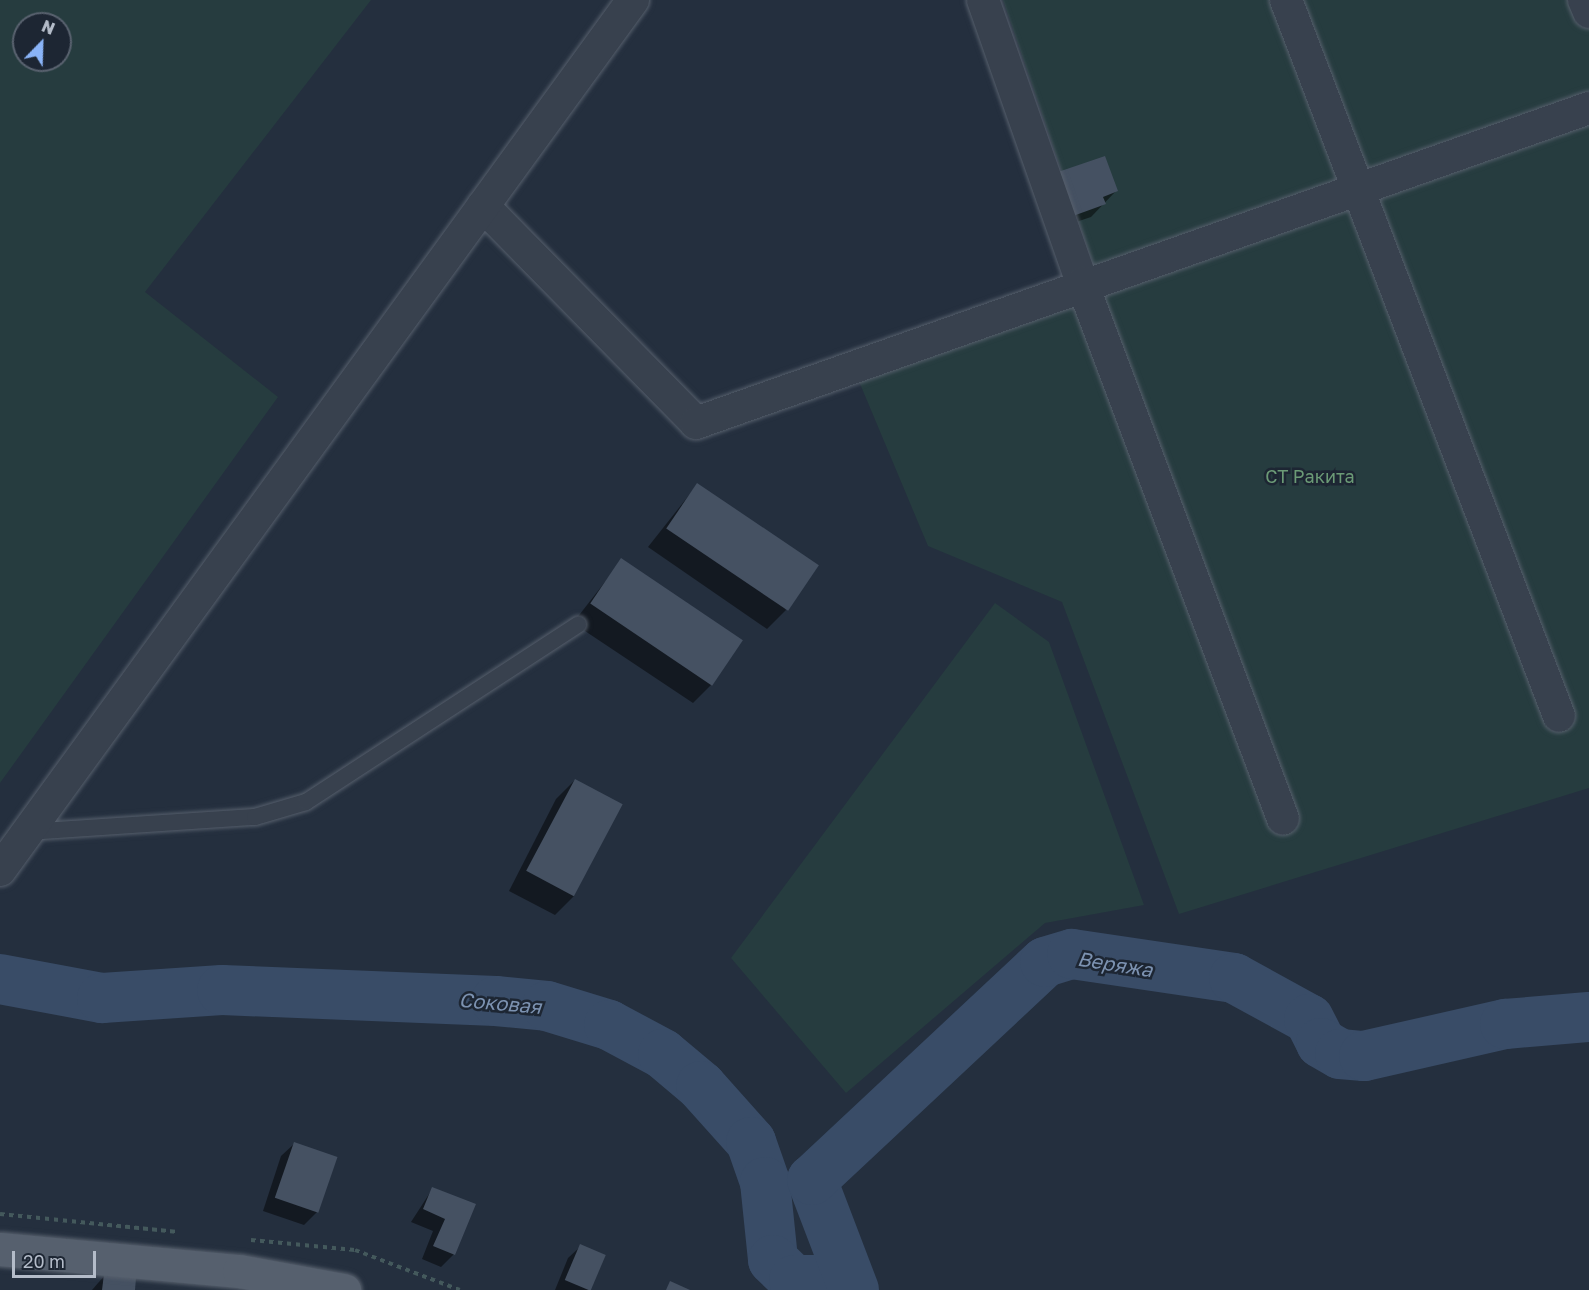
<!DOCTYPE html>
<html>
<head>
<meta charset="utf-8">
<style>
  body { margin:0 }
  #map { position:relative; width:1589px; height:1290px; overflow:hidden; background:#242f3e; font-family:"Golos Text",sans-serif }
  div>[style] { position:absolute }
  .green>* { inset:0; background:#263c3f }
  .shadow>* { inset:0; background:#0007 }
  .river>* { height:50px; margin:-25px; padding:0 25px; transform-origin:25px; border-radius:25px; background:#394c67 }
  .building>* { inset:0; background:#455162; transform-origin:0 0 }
  .path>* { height:4px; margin-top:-2px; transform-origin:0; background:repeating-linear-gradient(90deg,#44595c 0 4.5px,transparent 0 9px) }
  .roads { filter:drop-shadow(0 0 2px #565f6c) drop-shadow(0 0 2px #565f6c) }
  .service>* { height:16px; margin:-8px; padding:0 8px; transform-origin:8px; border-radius:8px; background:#38414e }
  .minor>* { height:32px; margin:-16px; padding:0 16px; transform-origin:16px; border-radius:16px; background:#38414e }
  .primary>* { height:33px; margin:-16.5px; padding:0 16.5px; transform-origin:16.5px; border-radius:16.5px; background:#56606e }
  span { translate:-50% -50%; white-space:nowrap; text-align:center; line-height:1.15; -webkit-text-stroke:5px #1d2633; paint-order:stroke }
  .park-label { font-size:18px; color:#6b9a76 }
  .water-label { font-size:20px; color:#7c92b1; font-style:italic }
  .north { position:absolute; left:12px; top:12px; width:60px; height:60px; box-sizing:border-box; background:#1d2633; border:2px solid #59626f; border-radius:50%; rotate:23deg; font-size:16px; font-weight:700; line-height:24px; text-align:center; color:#b4bcc9 }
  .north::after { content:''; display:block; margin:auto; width:21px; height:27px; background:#8ab4f8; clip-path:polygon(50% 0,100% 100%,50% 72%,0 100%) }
  .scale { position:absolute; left:12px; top:1251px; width:84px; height:27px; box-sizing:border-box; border:3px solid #b4bcc9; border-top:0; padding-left:8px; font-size:18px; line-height:21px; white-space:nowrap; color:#b4bcc9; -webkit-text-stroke:4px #1d2633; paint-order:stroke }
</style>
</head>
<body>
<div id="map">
  <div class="green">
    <i style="clip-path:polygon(evenodd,0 0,371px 0,145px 292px,278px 397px,0 783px,0 0,24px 24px,60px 24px,60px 60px,24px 60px,24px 24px)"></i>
    <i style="clip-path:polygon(1003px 0,1589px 0,1589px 788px,1179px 914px,1062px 602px,928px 546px,858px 379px,1102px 290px)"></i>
    <i style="clip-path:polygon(995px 603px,1049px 642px,1144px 905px,1045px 923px,846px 1093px,731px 958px)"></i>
  </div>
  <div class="shadow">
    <i style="clip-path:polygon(1046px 186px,1116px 191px,1091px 217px,1061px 227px)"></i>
    <i style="clip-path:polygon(697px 485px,786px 610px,767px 629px,648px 547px)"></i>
    <i style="clip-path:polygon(622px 560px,712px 684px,693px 703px,573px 623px)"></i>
    <i style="clip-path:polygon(575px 780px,574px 896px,555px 915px,509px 891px,556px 799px)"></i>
    <i style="clip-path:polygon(294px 1144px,317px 1212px,304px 1225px,263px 1211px,281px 1156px)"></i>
    <i style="clip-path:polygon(433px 1188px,474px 1205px,454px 1254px,441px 1267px,422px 1259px,433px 1231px,411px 1222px)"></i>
    <i style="clip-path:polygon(581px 1246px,604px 1256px,589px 1290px,555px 1290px,568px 1258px)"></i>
    <i style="clip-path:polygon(105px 1275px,133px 1290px,92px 1290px)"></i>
  </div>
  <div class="river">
    <i style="left:0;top:979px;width:104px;rotate:10.6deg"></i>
    <i style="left:102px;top:998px;width:120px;rotate:-3.8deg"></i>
    <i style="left:222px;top:990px;width:274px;rotate:2.3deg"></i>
    <i style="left:496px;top:1001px;width:51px;rotate:5.6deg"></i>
    <i style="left:547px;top:1006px;width:65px;rotate:17deg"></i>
    <i style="left:609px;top:1025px;width:61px;rotate:28.2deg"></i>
    <i style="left:663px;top:1054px;width:50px;rotate:40.1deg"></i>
    <i style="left:701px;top:1086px;width:75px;rotate:48.2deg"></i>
    <i style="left:751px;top:1142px;width:42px;rotate:70.7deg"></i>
    <i style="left:765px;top:1182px;width:78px;rotate:84.1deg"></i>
    <i style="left:773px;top:1260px;width:29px;rotate:44deg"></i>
    <i style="left:794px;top:1280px;width:54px"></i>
    <i style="left:854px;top:1290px;width:118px;rotate:-110.9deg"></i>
    <i style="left:812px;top:1180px;width:319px;rotate:-43.1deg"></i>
    <i style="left:1045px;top:962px;width:28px;rotate:-17deg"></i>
    <i style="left:1072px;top:954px;width:164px;rotate:8.4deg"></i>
    <i style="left:1234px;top:978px;width:85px;rotate:28.7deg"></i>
    <i style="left:1309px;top:1019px;width:27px;rotate:63deg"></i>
    <i style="left:1321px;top:1043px;width:22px;rotate:30deg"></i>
    <i style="left:1340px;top:1054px;width:24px;rotate:5deg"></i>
    <i style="left:1364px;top:1056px;width:145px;rotate:-12.8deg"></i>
    <i style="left:1505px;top:1024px;width:84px;rotate:-4.8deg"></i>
  </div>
  <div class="building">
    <i style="clip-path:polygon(1105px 156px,1118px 191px,1103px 197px,1106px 204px,1073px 216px,1058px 172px)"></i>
    <i style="left:697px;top:483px;width:147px;height:55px;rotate:34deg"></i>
    <i style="left:621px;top:558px;width:147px;height:55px;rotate:34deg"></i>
    <i style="left:575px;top:779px;width:54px;height:104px;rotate:28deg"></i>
    <i style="left:294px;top:1142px;width:46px;height:59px;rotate:19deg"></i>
    <i style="clip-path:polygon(432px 1187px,476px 1204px,455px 1255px,433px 1246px,445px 1219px,423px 1209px)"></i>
    <i style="left:580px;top:1244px;width:28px;height:39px;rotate:23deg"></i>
    <i style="clip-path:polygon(104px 1274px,136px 1278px,135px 1290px,102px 1290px)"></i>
    <i style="clip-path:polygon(670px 1281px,690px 1290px,666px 1290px)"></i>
  </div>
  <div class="path">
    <i style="left:0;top:1214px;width:179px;rotate:5.8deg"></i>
    <i style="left:251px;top:1240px;width:104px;rotate:5.5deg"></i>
    <i style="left:355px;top:1250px;width:112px;rotate:20.9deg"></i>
  </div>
  <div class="roads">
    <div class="service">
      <i style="left:27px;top:832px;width:228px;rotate:-3.8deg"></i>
      <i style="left:255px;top:817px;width:53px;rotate:-16.4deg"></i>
      <i style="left:306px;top:802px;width:325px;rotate:-33.1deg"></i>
    </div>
    <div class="minor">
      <i style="left:983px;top:0;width:300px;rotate:70.7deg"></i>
      <i style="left:1082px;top:283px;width:572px;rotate:69.44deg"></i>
      <i style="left:1286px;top:0;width:766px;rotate:69.13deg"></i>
      <i style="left:1584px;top:0;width:13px;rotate:67deg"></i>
      <i style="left:483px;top:206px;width:304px;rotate:45.5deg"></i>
      <i style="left:696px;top:423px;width:947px;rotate:-19.43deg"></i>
      <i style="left:0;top:870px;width:1076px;rotate:-53.96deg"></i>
    </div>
    <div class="primary">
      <i style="left:0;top:1249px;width:240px;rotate:5.3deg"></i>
      <i style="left:239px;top:1271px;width:107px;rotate:10.3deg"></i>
    </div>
  </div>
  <div class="park-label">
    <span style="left:1310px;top:476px">СТ Ракита</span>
  </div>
  <div class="water-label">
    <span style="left:1115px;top:964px;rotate:9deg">Веряжа</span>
    <span style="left:500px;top:1003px;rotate:5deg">Соковая</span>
  </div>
  <div class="north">N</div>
  <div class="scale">20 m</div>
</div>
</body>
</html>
